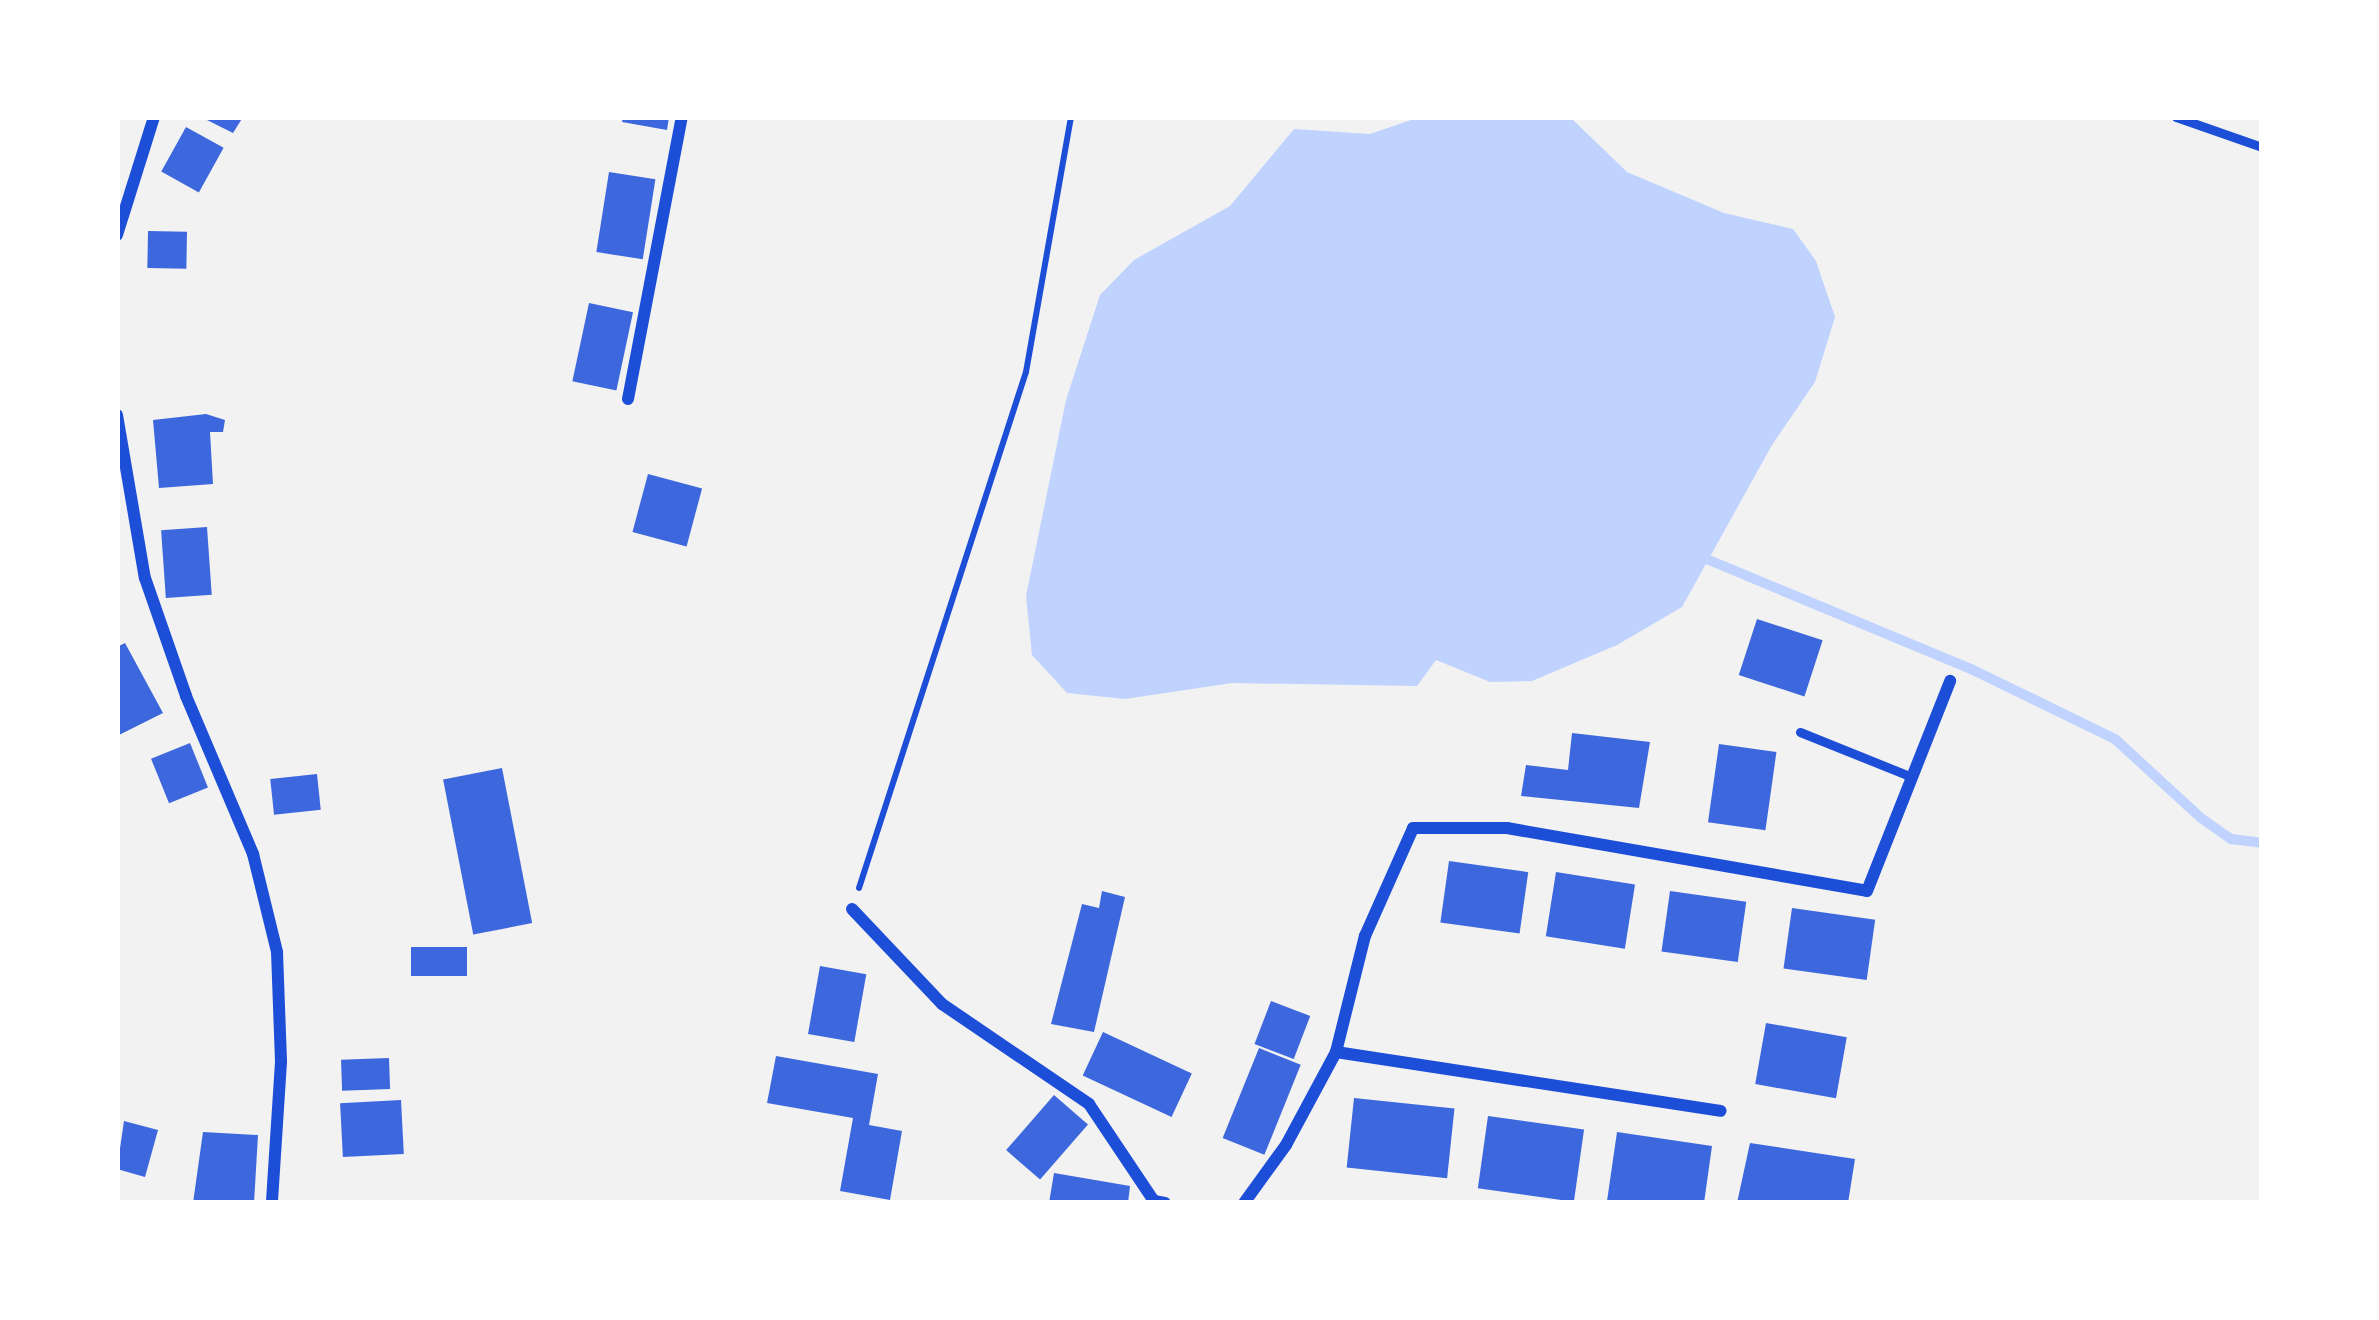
<!DOCTYPE html>
<html>
<head>
<meta charset="utf-8">
<style>
  body { margin:0 }
  #map { position:relative; width:2379px; height:1320px; overflow:hidden; background:#f2f2f2; font-family:Mulish,sans-serif }
  div>[style] { position:absolute }
  .water>* { inset:0; background:#bfd3fe }
  .stream>* { height:10px; margin:-5px; padding:0 5px; transform-origin:5px; border-radius:5px; background:#bfd3fe }
  .building>* { inset:0; background:#3d67dc; transform-origin:0 0 }
  .path>* { height:6px; margin:-3px; padding:0 3px; transform-origin:3px; border-radius:3px; background:#1d4ed8 }
  .service>* { height:9px; margin:-4.5px; padding:0 4.5px; transform-origin:4.5px; border-radius:4.5px; background:#1d4ed8 }
  .minor>* { height:12px; margin:-6px; padding:0 6px; transform-origin:6px; border-radius:6px; background:#1d4ed8 }
  span { translate:-50% -50%; white-space:nowrap; text-align:center; line-height:1.15; -webkit-text-stroke:10px #fff; paint-order:stroke }
  .frame { position:absolute; inset:0; border:120px solid #fff; pointer-events:none }
</style>
</head>
<body>
<div id="map">
  <div class="water">
    <i style="clip-path:polygon(1420px 117px,1570px 117px,1627px 172px,1724px 213px,1793px 229px,1816px 261px,1835px 317px,1815px 382px,1772px 445px,1682px 607px,1617px 645px,1532px 681px,1490px 682px,1436px 660px,1417px 686px,1232px 683px,1125px 699px,1067px 693px,1032px 655px,1026px 596px,1066px 400px,1100px 295px,1134px 260px,1230px 206px,1294px 129px,1370px 134px)"></i>
  </div>
  <div class="stream">
    <i style="left:1709px;top:560px;width:284px;rotate:22.6deg"></i>
    <i style="left:1971px;top:669px;width:160px;rotate:25.9deg"></i>
    <i style="left:2115px;top:739px;width:117px;rotate:42.6deg"></i>
    <i style="left:2201px;top:818px;width:37px;rotate:35deg"></i>
    <i style="left:2231px;top:839px;width:31px;rotate:7deg"></i>
  </div>
  <div class="building">
    <i style="clip-path:polygon(201px 117px,243px 117px,233px 133px)"></i>
    <i style="clip-path:polygon(623px 117px,669px 117px,667px 130px,622px 122px)"></i>
    <i style="left:186px;top:127px;width:43px;height:51px;rotate:29deg"></i>
    <i style="left:609px;top:172px;width:47px;height:81px;rotate:9deg"></i>
    <i style="left:148px;top:231px;width:39px;height:37px;rotate:1deg"></i>
    <i style="left:589px;top:303px;width:45px;height:80px;rotate:12deg"></i>
    <i style="clip-path:polygon(206px 414px,225px 420px,223px 432px,210px 432px,213px 484px,159px 488px,153px 420px)"></i>
    <i style="left:648px;top:474px;width:56px;height:60px;rotate:15deg"></i>
    <i style="left:207px;top:527px;width:68px;height:46px;rotate:86deg"></i>
    <i style="left:1757px;top:619px;width:69px;height:59px;rotate:18deg"></i>
    <i style="clip-path:polygon(125px 643px,163px 713px,117px 736px,117px 647px)"></i>
    <i style="clip-path:polygon(1572px 733px,1650px 742px,1639px 808px,1521px 796px,1526px 765px,1568px 770px)"></i>
    <i style="left:190px;top:743px;width:48px;height:42px;rotate:68deg"></i>
    <i style="left:1719px;top:744px;width:58px;height:79px;rotate:8deg"></i>
    <i style="left:502px;top:768px;width:158px;height:60px;rotate:79deg"></i>
    <i style="left:317px;top:774px;width:36px;height:47px;rotate:84deg"></i>
    <i style="left:1449px;top:861px;width:80px;height:62px;rotate:8deg"></i>
    <i style="left:1556px;top:872px;width:80px;height:65px;rotate:9deg"></i>
    <i style="clip-path:polygon(1102px 891px,1125px 897px,1094px 1032px,1051px 1024px,1082px 904px,1099px 908px)"></i>
    <i style="left:1670px;top:891px;width:77px;height:61px;rotate:8deg"></i>
    <i style="left:1792px;top:908px;width:84px;height:61px;rotate:8deg"></i>
    <i style="left:411px;top:947px;width:56px;height:29px"></i>
    <i style="left:820px;top:966px;width:47px;height:69px;rotate:10deg"></i>
    <i style="left:1271px;top:1001px;width:42px;height:46px;rotate:21deg"></i>
    <i style="left:1766px;top:1023px;width:82px;height:62px;rotate:10deg"></i>
    <i style="left:1103px;top:1032px;width:98px;height:48px;rotate:25deg"></i>
    <i style="left:1259px;top:1048px;width:45px;height:97px;rotate:22deg"></i>
    <i style="clip-path:polygon(776px 1056px,878px 1074px,869px 1125px,902px 1131px,890px 1200px,840px 1191px,853px 1118px,767px 1103px)"></i>
    <i style="left:389px;top:1058px;width:31px;height:48px;rotate:88deg"></i>
    <i style="left:1054px;top:1095px;width:45px;height:73px;rotate:41deg"></i>
    <i style="left:1354px;top:1098px;width:101px;height:70px;rotate:6deg"></i>
    <i style="left:401px;top:1100px;width:54px;height:61px;rotate:87deg"></i>
    <i style="left:1488px;top:1116px;width:97px;height:73px;rotate:8deg"></i>
    <i style="clip-path:polygon(124px 1121px,158px 1130px,145px 1177px,117px 1169px)"></i>
    <i style="clip-path:polygon(203px 1132px,258px 1135px,254px 1203px,193px 1203px)"></i>
    <i style="clip-path:polygon(1617px 1132px,1712px 1146px,1704px 1203px,1607px 1201px)"></i>
    <i style="clip-path:polygon(1750px 1143px,1855px 1159px,1848px 1203px,1737px 1203px)"></i>
    <i style="clip-path:polygon(1054px 1173px,1130px 1186px,1128px 1203px,1049px 1203px)"></i>
  </div>
  <div class="path">
    <i style="left:859px;top:888px;width:542px;rotate:-72.07deg"></i>
    <i style="left:1026px;top:372px;width:259px;rotate:-80deg"></i>
  </div>
  <div class="service">
    <i style="left:2176px;top:117px;width:91px;rotate:19.2deg"></i>
    <i style="left:1800px;top:732px;width:121px;rotate:21.9deg"></i>
  </div>
  <div class="minor">
    <i style="left:117px;top:235px;width:124px;rotate:-72.6deg"></i>
    <i style="left:628px;top:399px;width:287px;rotate:-79.2deg"></i>
    <i style="left:117px;top:415px;width:165px;rotate:80.3deg"></i>
    <i style="left:145px;top:578px;width:125px;rotate:70.8deg"></i>
    <i style="left:186px;top:696px;width:172px;rotate:67deg"></i>
    <i style="left:253px;top:854px;width:101px;rotate:76.2deg"></i>
    <i style="left:277px;top:952px;width:110px;rotate:87.9deg"></i>
    <i style="left:281px;top:1062px;width:141px;rotate:93.7deg"></i>
    <i style="left:852px;top:909px;width:131px;rotate:46.5deg"></i>
    <i style="left:942px;top:1004px;width:178px;rotate:34.2deg"></i>
    <i style="left:1089px;top:1104px;width:117px;rotate:56.2deg"></i>
    <i style="left:1154px;top:1201px;width:11px;rotate:10deg"></i>
    <i style="left:1336px;top:1052px;width:389px;rotate:8.7deg"></i>
    <i style="left:1244px;top:1203px;width:72px;rotate:-54.1deg"></i>
    <i style="left:1286px;top:1145px;width:106px;rotate:-61.7deg"></i>
    <i style="left:1336px;top:1052px;width:120px;rotate:-76deg"></i>
    <i style="left:1365px;top:936px;width:118px;rotate:-66deg"></i>
    <i style="left:1413px;top:828px;width:94px"></i>
    <i style="left:1507px;top:828px;width:365px;rotate:9.9deg"></i>
    <i style="left:1867px;top:891px;width:226px;rotate:-68.4deg"></i>
  </div>
  <div class="frame"></div>
</div>
</body>
</html>
